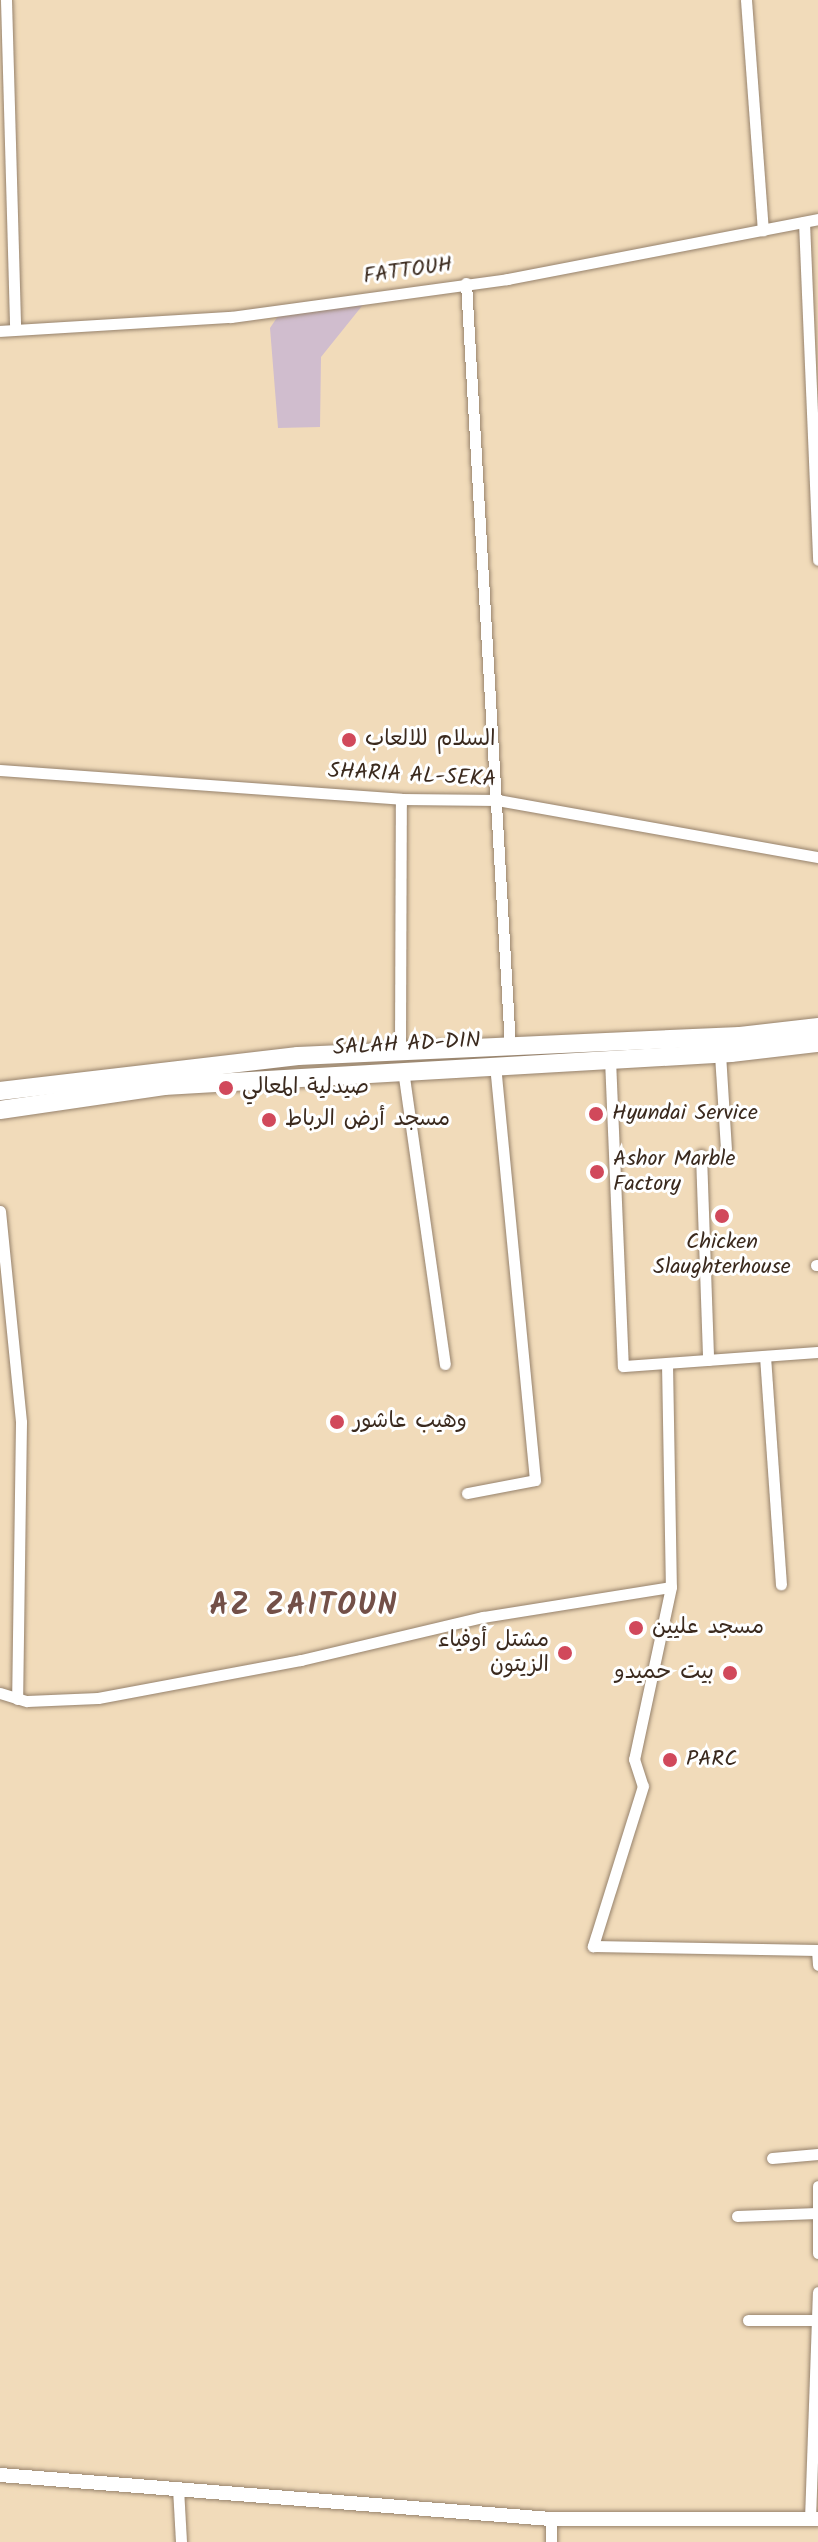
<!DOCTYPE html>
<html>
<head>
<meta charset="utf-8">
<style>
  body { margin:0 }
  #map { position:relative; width:818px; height:2542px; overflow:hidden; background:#f1dbba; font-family:Kalam,"Playpen Sans Arabic",sans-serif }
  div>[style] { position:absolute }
  .industrial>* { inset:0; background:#d0bdce }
  .roads { filter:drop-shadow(0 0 2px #96826c) drop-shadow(0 0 2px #96826c) }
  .minor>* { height:11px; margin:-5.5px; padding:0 5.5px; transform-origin:5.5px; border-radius:5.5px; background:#fff }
  .tertiary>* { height:14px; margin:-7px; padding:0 7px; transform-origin:7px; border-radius:7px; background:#fff }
  .trunk>* { height:18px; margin:-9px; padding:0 9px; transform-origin:9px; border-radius:9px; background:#fff }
  .dots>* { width:22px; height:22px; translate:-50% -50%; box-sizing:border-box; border:4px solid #fff; border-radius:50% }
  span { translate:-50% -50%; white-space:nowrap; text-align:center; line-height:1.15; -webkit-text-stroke:6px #fff; paint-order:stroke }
  .street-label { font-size:22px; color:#3b2a1e }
  .poi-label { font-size:22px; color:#3b2a1e }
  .left { translate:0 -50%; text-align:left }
  .right { translate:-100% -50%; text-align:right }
  .district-label { font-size:30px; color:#735048; font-weight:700; letter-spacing:2px }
</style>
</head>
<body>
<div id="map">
  <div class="industrial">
    <i style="clip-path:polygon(366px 301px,321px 357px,320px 427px,278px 428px,270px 328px,278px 316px)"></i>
  </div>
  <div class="roads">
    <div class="minor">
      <i style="left:6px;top:0;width:328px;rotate:88.4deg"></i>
      <i style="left:746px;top:0;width:231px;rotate:85.8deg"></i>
      <i style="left:804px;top:222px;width:338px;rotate:87.6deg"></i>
      <i style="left:466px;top:283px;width:765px;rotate:86.7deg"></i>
      <i style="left:0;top:331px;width:231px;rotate:-3.5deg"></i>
      <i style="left:231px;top:317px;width:279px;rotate:-7.8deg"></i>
      <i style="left:507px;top:279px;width:317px;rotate:-10.9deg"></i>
      <i style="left:0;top:770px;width:402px;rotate:4.1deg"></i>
      <i style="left:401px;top:799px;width:96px;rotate:0.6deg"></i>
      <i style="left:497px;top:800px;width:326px;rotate:10.1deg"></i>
      <i style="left:400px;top:1049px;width:250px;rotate:-89.8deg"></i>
      <i style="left:720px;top:1054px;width:95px;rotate:86.4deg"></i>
      <i style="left:610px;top:1059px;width:307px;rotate:87.6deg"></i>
      <i style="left:623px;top:1366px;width:196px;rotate:-4.1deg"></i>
      <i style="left:403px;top:1070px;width:297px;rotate:81.9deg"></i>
      <i style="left:701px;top:1155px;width:205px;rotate:88deg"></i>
      <i style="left:0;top:1211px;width:212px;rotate:84.3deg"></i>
      <i style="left:21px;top:1422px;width:277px;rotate:90.8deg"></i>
      <i style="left:816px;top:1265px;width:2px"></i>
      <i style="left:765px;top:1356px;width:229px;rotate:86deg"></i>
      <i style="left:667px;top:1363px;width:224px;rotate:89deg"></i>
      <i style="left:671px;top:1587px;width:176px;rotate:102.1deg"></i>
      <i style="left:634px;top:1759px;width:28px;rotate:72deg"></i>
      <i style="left:643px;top:1786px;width:168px;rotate:107.4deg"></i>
      <i style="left:593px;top:1946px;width:224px;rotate:1deg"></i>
      <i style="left:817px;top:1950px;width:15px;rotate:86deg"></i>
      <i style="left:467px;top:1493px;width:69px;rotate:-10.8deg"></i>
      <i style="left:535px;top:1480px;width:418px;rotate:-95.5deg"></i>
      <i style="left:0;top:1693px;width:28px;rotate:17deg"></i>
      <i style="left:27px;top:1701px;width:71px;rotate:-2.4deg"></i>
      <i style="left:98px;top:1698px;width:207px;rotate:-10.6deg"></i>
      <i style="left:301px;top:1660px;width:187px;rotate:-13.3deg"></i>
      <i style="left:483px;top:1617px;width:190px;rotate:-9.1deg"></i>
      <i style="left:772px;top:2158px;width:46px;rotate:-5deg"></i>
      <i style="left:818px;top:2186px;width:67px;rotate:90deg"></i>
      <i style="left:737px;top:2216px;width:80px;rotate:-2.1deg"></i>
      <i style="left:748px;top:2320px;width:70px"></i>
      <i style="left:178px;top:2488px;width:54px;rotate:86.8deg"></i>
      <i style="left:551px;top:2519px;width:23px;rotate:90deg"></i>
      <i style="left:810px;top:2519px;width:227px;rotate:-88deg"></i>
    </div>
    <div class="tertiary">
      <i style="left:0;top:2475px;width:553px;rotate:4.57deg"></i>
      <i style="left:551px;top:2519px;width:267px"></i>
    </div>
    <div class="trunk">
      <i style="left:0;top:1091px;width:300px;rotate:-6.7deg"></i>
      <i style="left:298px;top:1056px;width:442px;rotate:-2.6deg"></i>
      <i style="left:740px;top:1036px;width:79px;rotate:-6.6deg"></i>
      <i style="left:0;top:1110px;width:166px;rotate:-8.3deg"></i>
      <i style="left:164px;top:1086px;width:568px;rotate:-3.33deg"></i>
      <i style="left:731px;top:1053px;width:88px;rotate:-6.6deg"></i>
    </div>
  </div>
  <div class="dots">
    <i style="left:349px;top:740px;background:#d1495b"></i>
    <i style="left:226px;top:1088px;background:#d1495b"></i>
    <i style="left:596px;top:1114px;background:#d1495b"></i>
    <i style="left:269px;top:1120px;background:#d1495b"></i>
    <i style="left:597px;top:1172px;background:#d1495b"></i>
    <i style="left:722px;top:1216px;background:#d1495b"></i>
    <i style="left:337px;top:1422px;background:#d1495b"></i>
    <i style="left:636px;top:1628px;background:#d1495b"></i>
    <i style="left:565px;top:1653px;background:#d1495b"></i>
    <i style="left:730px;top:1673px;background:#d1495b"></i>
    <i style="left:670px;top:1760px;background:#d1495b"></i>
  </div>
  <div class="street-label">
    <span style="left:408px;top:271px;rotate:-8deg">FATTOUH</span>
    <span style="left:412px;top:776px;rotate:3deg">SHARIA AL-SEKA</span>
    <span style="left:407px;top:1045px;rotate:-3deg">SALAH AD-DIN</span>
  </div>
  <div class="poi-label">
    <span class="left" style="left:365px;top:740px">السلام للالعاب</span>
    <span class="left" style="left:242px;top:1088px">صيدلية المعالي</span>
    <span class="left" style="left:612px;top:1114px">Hyundai Service</span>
    <span class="left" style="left:285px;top:1120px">مسجد أرض الرباط</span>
    <span class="left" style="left:613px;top:1172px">Ashor Marble<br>Factory</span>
    <span style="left:722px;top:1255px">Chicken<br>Slaughterhouse</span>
    <span class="left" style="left:353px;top:1422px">وهيب عاشور</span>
    <span class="left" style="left:652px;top:1628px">مسجد عليين</span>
    <span class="right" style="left:549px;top:1653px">مشتل أوفياء<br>الزيتون</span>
    <span class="right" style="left:714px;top:1673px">بيت حميدو</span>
    <span class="left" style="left:686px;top:1760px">PARC</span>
  </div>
  <div class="district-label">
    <span style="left:304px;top:1606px">AZ ZAITOUN</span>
  </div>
</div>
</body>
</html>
